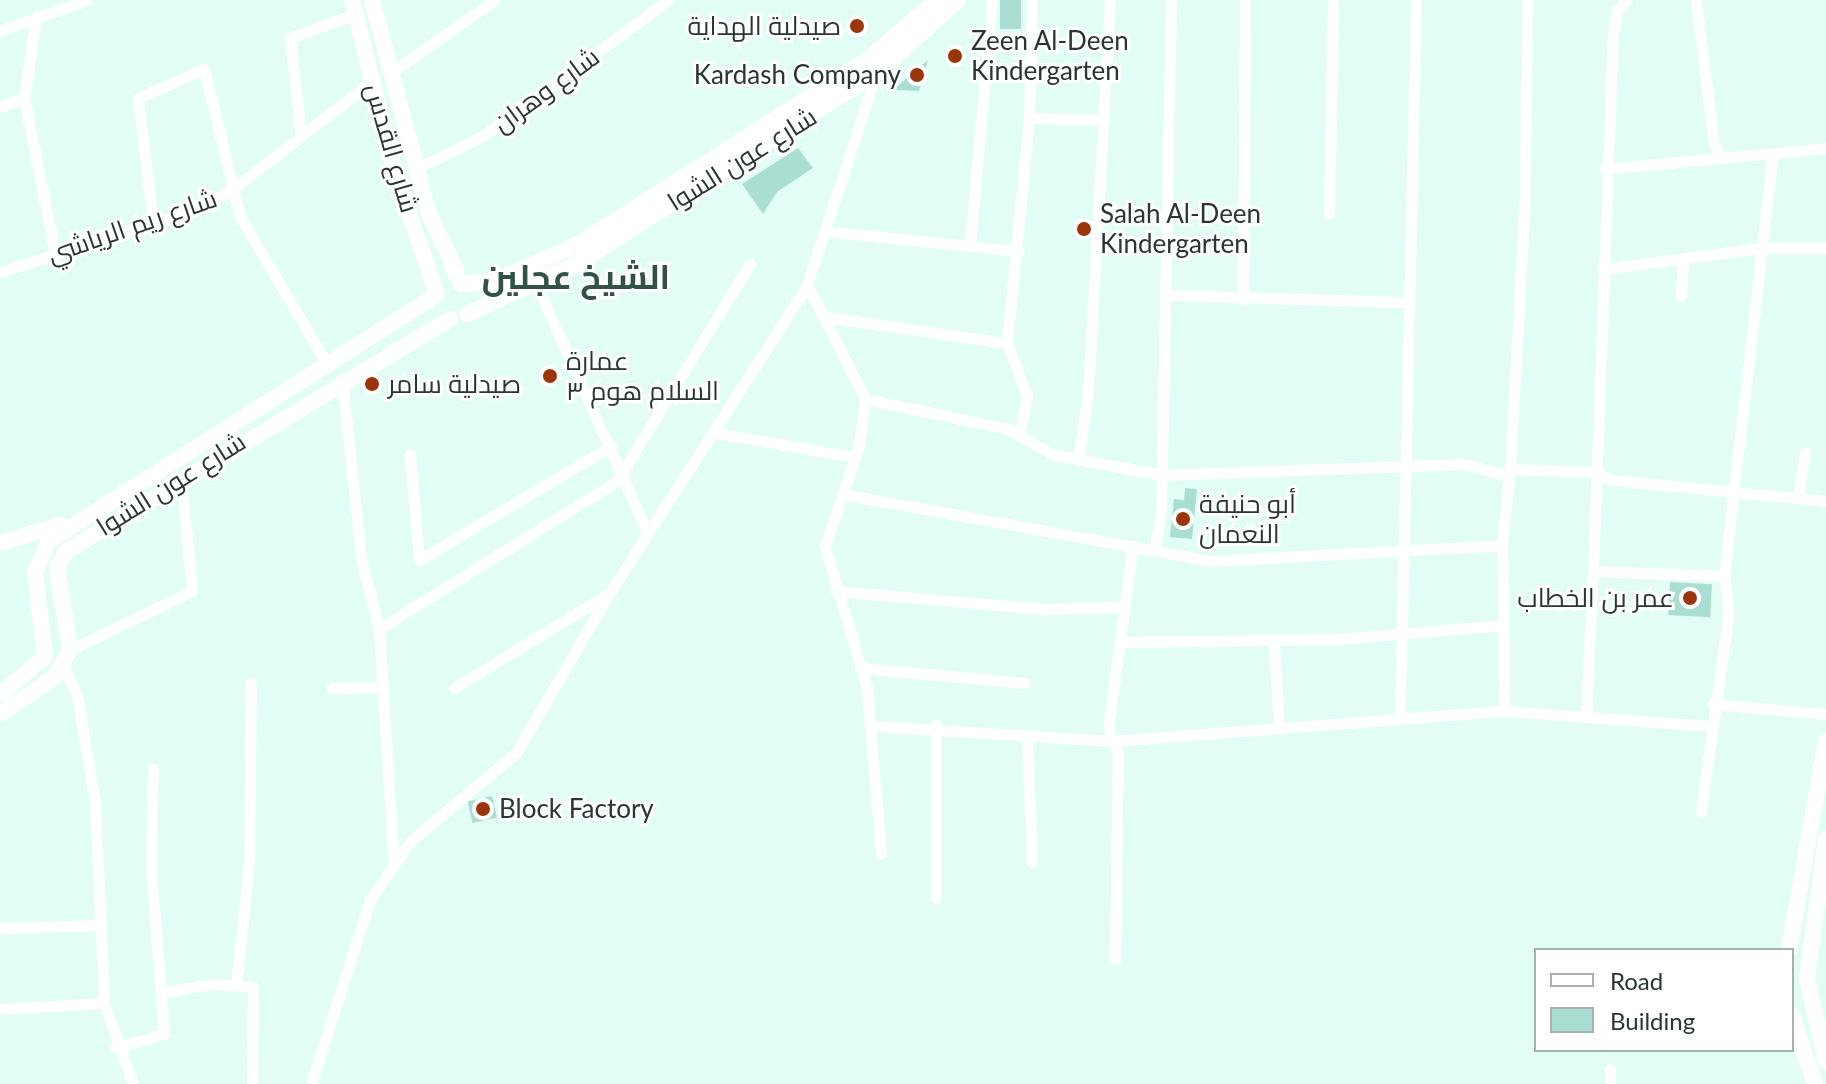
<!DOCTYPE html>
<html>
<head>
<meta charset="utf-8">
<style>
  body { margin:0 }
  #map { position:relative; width:1826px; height:1084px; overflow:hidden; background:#e1fdf6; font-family:Lato,Cairo,sans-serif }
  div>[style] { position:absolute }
  .building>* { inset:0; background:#abded3; transform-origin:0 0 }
  .street>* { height:11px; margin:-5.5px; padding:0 5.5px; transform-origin:5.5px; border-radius:5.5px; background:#fff }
  .secondary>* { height:16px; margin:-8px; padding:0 8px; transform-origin:8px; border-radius:8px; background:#fff }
  .dots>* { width:22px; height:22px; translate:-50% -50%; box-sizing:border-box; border:4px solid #fff; border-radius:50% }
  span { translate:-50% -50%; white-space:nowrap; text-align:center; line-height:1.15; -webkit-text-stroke:6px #fff; paint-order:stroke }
  .poi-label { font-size:26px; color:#293734 }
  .right { translate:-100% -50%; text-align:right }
  .left { translate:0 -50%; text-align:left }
  .street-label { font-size:26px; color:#293734 }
  .district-label { font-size:34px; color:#32514b; font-weight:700 }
  .legend { position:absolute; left:1534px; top:948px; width:260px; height:104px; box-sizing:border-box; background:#fff; border:2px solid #a9afae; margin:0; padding:10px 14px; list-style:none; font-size:24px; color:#293734 }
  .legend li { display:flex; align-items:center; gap:16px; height:40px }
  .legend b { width:40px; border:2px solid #a9afae }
</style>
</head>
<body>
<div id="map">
  <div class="building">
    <i style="left:1000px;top:0;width:21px;height:29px"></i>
    <i style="clip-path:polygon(928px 60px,919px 91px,893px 90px)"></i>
    <i style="clip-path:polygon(798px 148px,813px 168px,777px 192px,763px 214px,742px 184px)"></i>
    <i style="clip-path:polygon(1185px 488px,1197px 489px,1192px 539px,1170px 537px,1174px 499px,1184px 500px)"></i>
    <i style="left:1670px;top:582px;width:42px;height:33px;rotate:3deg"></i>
    <i style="left:492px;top:796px;width:22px;height:25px;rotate:77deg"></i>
  </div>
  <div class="street">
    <i style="left:1527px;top:0;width:195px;rotate:90.6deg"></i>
    <i style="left:1525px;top:195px;width:274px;rotate:93.1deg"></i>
    <i style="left:1510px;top:469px;width:84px;rotate:2deg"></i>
    <i style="left:1594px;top:472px;width:19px;rotate:25deg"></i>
    <i style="left:1611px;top:480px;width:216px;rotate:5.6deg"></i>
    <i style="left:1627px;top:0;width:14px;rotate:135deg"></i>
    <i style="left:1617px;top:10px;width:24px;rotate:99deg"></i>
    <i style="left:1613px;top:34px;width:537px;rotate:92.13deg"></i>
    <i style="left:1593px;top:571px;width:131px;rotate:2.2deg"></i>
    <i style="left:1696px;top:0;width:145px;rotate:82.9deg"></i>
    <i style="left:1714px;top:144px;width:14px;rotate:60deg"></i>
    <i style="left:36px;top:17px;width:82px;rotate:98.4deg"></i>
    <i style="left:24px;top:98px;width:158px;rotate:78.7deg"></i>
    <i style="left:0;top:31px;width:92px;rotate:-19.6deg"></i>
    <i style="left:390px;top:73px;width:128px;rotate:-34.8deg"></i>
    <i style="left:0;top:107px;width:26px;rotate:-21deg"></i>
    <i style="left:1029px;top:118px;width:75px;rotate:1.5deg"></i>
    <i style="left:301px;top:137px;width:100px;rotate:-96.3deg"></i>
    <i style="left:290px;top:38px;width:69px;rotate:-20.3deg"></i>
    <i style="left:417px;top:168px;width:73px;rotate:-25.9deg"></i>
    <i style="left:483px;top:136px;width:230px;rotate:-36.3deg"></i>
    <i style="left:1605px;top:169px;width:222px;rotate:-5.4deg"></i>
    <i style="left:1329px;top:213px;width:213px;rotate:-88.9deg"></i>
    <i style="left:153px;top:221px;width:124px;rotate:-97deg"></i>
    <i style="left:138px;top:98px;width:72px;rotate:-23.7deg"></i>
    <i style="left:204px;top:69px;width:152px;rotate:76.3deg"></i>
    <i style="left:240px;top:217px;width:169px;rotate:59.3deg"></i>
    <i style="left:824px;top:231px;width:196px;rotate:5.9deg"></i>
    <i style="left:970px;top:245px;width:246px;rotate:-84.9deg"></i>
    <i style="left:1603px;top:269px;width:159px;rotate:-7.6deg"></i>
    <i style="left:1761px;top:248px;width:65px"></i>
    <i style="left:0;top:272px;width:195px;rotate:-17.6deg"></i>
    <i style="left:186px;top:213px;width:48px;rotate:-26deg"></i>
    <i style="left:229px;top:192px;width:181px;rotate:-37.8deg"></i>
    <i style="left:807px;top:285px;width:128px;rotate:63deg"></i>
    <i style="left:865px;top:399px;width:47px;rotate:97.3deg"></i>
    <i style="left:859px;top:446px;width:106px;rotate:108.8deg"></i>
    <i style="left:825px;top:546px;width:149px;rotate:73.6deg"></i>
    <i style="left:867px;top:689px;width:165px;rotate:85.1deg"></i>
    <i style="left:537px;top:286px;width:272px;rotate:65.9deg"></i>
    <i style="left:1167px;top:295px;width:242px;rotate:1.7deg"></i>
    <i style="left:1681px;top:296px;width:36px;rotate:-87deg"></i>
    <i style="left:1243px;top:300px;width:300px;rotate:-89.6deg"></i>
    <i style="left:826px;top:317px;width:183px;rotate:8.2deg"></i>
    <i style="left:342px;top:379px;width:180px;rotate:83.9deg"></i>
    <i style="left:361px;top:558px;width:73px;rotate:75.8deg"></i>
    <i style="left:379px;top:629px;width:236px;rotate:86.4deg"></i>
    <i style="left:865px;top:399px;width:146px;rotate:11.8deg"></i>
    <i style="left:1008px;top:429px;width:51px;rotate:29.6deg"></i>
    <i style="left:1052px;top:454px;width:112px;rotate:10.8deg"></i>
    <i style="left:1162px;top:475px;width:303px;rotate:-2.1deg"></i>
    <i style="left:1465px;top:464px;width:36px;rotate:16deg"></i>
    <i style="left:1500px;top:474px;width:11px;rotate:-27deg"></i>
    <i style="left:1510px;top:469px;width:76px;rotate:96deg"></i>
    <i style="left:1502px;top:545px;width:166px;rotate:89deg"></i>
    <i style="left:716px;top:433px;width:140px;rotate:9.9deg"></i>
    <i style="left:1019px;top:435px;width:40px;rotate:-78deg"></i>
    <i style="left:1027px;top:396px;width:57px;rotate:-110.7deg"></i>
    <i style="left:1007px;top:343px;width:226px;rotate:-84.4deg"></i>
    <i style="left:1029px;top:118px;width:118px;rotate:-88.5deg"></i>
    <i style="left:410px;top:454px;width:106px;rotate:85.1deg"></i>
    <i style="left:419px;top:560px;width:224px;rotate:-30.6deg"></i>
    <i style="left:1078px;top:460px;width:68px;rotate:-81.5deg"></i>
    <i style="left:1088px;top:393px;width:394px;rotate:-86.8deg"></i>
    <i style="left:623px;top:471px;width:243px;rotate:-58.5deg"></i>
    <i style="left:842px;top:494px;width:374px;rotate:10.3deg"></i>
    <i style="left:1210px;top:561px;width:292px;rotate:-3.1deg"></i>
    <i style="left:1798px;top:498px;width:46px;rotate:-81.2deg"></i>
    <i style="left:1154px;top:550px;width:38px;rotate:-79deg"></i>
    <i style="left:1161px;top:513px;width:513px;rotate:-88.88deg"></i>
    <i style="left:835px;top:591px;width:209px;rotate:4.9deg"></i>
    <i style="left:1043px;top:609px;width:80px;rotate:-1.4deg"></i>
    <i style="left:379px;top:629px;width:290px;rotate:-31.9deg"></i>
    <i style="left:1274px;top:640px;width:89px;rotate:86.8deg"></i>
    <i style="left:1124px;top:642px;width:216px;rotate:-0.8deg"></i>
    <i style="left:1340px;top:639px;width:164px;rotate:-4.9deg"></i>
    <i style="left:70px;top:650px;width:136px;rotate:-25.8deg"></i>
    <i style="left:192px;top:591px;width:115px;rotate:-95.5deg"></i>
    <i style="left:63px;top:664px;width:34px;rotate:66deg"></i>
    <i style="left:77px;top:695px;width:109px;rotate:80.5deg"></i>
    <i style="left:95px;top:802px;width:201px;rotate:87.4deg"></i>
    <i style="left:860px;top:668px;width:166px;rotate:5.2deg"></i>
    <i style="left:332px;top:688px;width:50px;rotate:-1.1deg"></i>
    <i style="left:454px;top:688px;width:179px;rotate:-31.3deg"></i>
    <i style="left:1713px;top:704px;width:113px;rotate:5.1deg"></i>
    <i style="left:1400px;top:716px;width:716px;rotate:-88.72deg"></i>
    <i style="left:1586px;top:717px;width:146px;rotate:-87.3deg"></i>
    <i style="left:874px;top:726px;width:239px;rotate:3.6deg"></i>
    <i style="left:1113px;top:741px;width:393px;rotate:-4.4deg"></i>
    <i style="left:1505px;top:711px;width:205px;rotate:4.2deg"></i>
    <i style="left:1027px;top:736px;width:126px;rotate:87.7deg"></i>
    <i style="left:1701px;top:812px;width:203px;rotate:-82.1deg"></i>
    <i style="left:1729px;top:611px;width:35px;rotate:-98deg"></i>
    <i style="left:1724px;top:576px;width:424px;rotate:-83.4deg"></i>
    <i style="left:936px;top:898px;width:173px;rotate:-90deg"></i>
    <i style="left:0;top:928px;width:100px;rotate:-1.7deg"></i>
    <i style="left:1115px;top:959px;width:204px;rotate:-89.2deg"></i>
    <i style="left:1118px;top:755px;width:29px;rotate:-110deg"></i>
    <i style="left:1108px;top:728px;width:184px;rotate:-82.2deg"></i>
    <i style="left:236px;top:985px;width:121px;rotate:-83.8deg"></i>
    <i style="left:249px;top:865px;width:182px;rotate:-89.4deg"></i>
    <i style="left:164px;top:992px;width:51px;rotate:-9.1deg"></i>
    <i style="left:214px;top:984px;width:39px;rotate:4deg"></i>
    <i style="left:253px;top:987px;width:97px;rotate:90.6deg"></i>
    <i style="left:0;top:1009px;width:104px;rotate:-3.3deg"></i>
    <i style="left:104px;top:1003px;width:86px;rotate:70.3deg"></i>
    <i style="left:115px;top:1048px;width:51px;rotate:-15.9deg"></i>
    <i style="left:164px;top:1034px;width:167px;rotate:-94.5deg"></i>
    <i style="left:151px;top:868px;width:99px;rotate:-88.8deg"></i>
    <i style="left:1610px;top:1069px;width:15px;rotate:90deg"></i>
    <i style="left:311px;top:1084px;width:193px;rotate:-72.2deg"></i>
    <i style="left:370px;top:900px;width:72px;rotate:-55.2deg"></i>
    <i style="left:411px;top:841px;width:137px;rotate:-40deg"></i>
    <i style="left:516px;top:753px;width:184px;rotate:-59.7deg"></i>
    <i style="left:609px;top:594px;width:367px;rotate:-57.3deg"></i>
    <i style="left:807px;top:285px;width:222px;rotate:-71.9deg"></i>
  </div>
  <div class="secondary">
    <i style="left:372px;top:0;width:221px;rotate:75.1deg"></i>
    <i style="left:429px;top:214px;width:64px;rotate:63.8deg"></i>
    <i style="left:451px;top:265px;width:21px;rotate:62deg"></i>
    <i style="left:461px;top:284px;width:32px;rotate:-4deg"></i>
    <i style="left:493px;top:282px;width:92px;rotate:-23.8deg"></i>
    <i style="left:577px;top:245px;width:343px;rotate:-32.5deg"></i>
    <i style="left:866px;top:61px;width:94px;rotate:-40.7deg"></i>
    <i style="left:467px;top:314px;width:124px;rotate:-24.7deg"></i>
    <i style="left:580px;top:262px;width:303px;rotate:-32.5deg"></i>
    <i style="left:836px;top:99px;width:47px;rotate:-32deg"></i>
    <i style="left:876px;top:74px;width:110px;rotate:-42.1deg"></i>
    <i style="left:0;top:543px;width:63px;rotate:-16.7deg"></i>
    <i style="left:0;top:694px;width:58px;rotate:-39.4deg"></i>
    <i style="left:45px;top:657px;width:86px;rotate:-96.7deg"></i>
    <i style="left:35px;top:572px;width:34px;rotate:-66deg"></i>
    <i style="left:49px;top:541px;width:459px;rotate:-32.4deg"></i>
    <i style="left:437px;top:295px;width:131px;rotate:-108.7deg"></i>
    <i style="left:395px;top:171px;width:176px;rotate:-104.1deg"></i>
    <i style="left:0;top:714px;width:66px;rotate:-33.9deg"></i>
    <i style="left:55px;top:677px;width:31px;rotate:-61deg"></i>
    <i style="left:70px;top:650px;width:84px;rotate:-98.9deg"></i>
    <i style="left:57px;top:567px;width:19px;rotate:-58deg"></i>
    <i style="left:67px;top:551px;width:448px;rotate:-31.2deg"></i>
    <i style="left:1826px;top:839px;width:140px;rotate:97.8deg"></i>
    <i style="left:1807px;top:978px;width:86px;rotate:77.3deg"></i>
    <i style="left:1789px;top:950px;width:212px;rotate:-80deg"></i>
    <i style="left:1792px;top:1015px;width:73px;rotate:71.6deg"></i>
  </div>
  <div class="dots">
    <i style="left:857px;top:26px;background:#9b350b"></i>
    <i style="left:955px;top:56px;background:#9b350b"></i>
    <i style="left:917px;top:75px;background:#9b350b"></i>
    <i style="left:1084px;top:229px;background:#9b350b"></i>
    <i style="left:550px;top:376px;background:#9b350b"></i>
    <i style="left:372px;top:384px;background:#9b350b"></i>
    <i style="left:1183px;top:519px;background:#9b350b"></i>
    <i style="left:1690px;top:598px;background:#9b350b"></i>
    <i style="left:483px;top:809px;background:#9b350b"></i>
  </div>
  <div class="poi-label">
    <span class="right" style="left:841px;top:26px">صيدلية الهداية</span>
    <span class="left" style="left:971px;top:56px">Zeen Al-Deen<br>Kindergarten</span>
    <span class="right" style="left:901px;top:75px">Kardash Company</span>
    <span class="left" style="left:1100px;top:229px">Salah Al-Deen<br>Kindergarten</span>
    <span class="left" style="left:566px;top:376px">عمارة<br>السلام هوم ٣</span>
    <span class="left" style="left:388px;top:384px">صيدلية سامر</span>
    <span class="left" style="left:1199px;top:519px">أبو حنيفة<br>النعمان</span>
    <span class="right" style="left:1674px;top:598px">عمر بن الخطاب</span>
    <span class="left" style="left:499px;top:809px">Block Factory</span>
  </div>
  <div class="street-label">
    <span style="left:546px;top:90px;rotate:-36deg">شارع وهران</span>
    <span style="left:392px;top:148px;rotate:74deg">شارع القدس</span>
    <span style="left:742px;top:159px;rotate:-32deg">شارع عون الشوا</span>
    <span style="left:132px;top:226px;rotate:-19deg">شارع ريم الرياشي</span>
    <span style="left:171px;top:484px;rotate:-32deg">شارع عون الشوا</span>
  </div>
  <div class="district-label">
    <span style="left:576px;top:276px">الشيخ عجلين</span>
  </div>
  <ul class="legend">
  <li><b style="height:10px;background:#fff"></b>Road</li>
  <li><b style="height:22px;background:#abded3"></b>Building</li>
  </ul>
</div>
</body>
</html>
